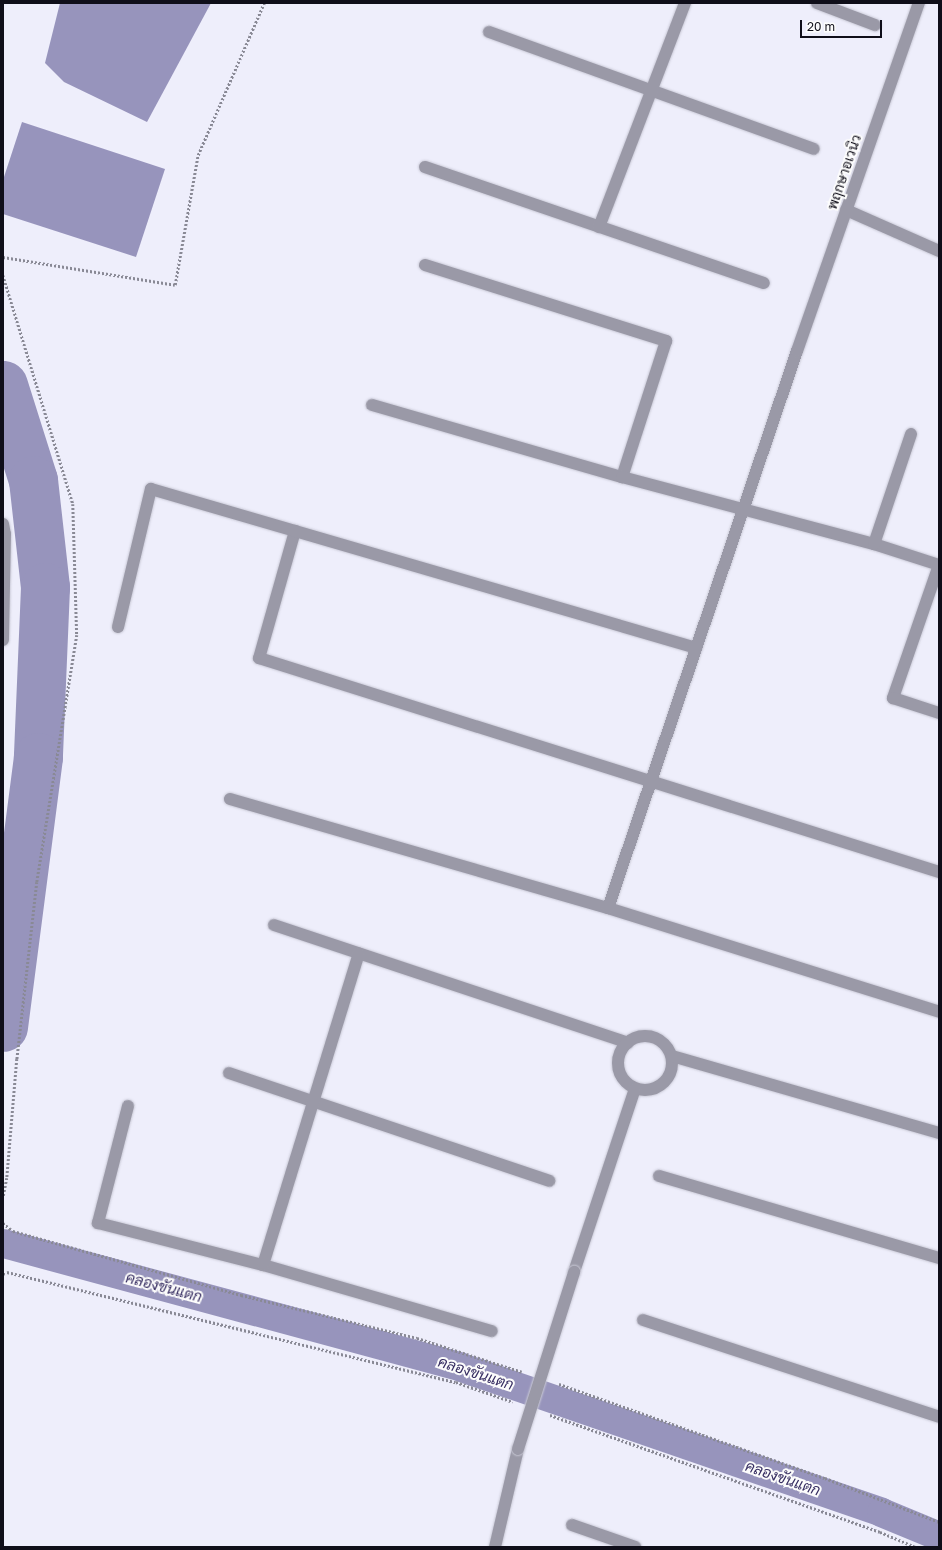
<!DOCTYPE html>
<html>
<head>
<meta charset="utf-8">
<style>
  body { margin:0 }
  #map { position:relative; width:942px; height:1550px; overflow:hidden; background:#eeeefb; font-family:"Golos Text",Sarabun,sans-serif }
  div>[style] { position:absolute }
  .water>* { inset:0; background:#9794bc }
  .canal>* { height:29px; margin:-14.5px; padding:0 14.5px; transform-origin:14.5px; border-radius:14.5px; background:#9794bc }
  .river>* { height:49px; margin:-24.5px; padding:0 24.5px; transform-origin:24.5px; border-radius:24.5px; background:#9794bc }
  .path>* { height:2.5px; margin-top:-1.25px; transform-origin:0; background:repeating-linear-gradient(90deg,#898995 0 2px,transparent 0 4px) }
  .roads { filter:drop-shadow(0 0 1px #cacad7) drop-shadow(0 0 1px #cacad7) }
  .minor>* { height:12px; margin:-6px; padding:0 6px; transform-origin:6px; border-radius:6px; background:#9a99a7 }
  .minor>.ring { margin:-6px; padding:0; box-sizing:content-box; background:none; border:12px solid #9a99a7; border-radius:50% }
  .bridges { filter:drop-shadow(0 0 1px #cacad7) drop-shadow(0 0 1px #cacad7) }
  .minor-bridge>* { height:12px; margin:-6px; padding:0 6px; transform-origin:6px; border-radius:6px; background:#9a99a7 }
  span { translate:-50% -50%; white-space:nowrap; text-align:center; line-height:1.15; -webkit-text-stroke:4px #fcfcfc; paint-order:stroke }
  .street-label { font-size:14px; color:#0f0e19 }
  .water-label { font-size:15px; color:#372e62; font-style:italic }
  .frame { position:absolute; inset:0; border:4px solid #0f0e19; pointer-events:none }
  .scale { position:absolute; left:800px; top:20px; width:82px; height:18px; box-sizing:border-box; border:2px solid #0f0e19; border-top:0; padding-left:5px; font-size:12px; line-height:14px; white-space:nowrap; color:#0f0e19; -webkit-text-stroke:3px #fcfcfc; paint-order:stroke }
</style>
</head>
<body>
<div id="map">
  <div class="water">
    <i style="clip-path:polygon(60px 3px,211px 3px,147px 122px,64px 82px,45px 63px)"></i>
    <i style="clip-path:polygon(22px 122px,165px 169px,136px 257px,3px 214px,3px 180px)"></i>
  </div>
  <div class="canal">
    <i style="left:3px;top:1243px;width:474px;rotate:15.1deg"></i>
    <i style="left:461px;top:1367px;width:444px;rotate:19deg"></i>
    <i style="left:881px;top:1512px;width:63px;rotate:22.5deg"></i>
  </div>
  <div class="river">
    <i style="left:3px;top:385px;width:100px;rotate:72.5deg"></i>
    <i style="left:33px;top:480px;width:108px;rotate:83.6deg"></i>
    <i style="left:45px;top:587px;width:170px;rotate:92.4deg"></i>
    <i style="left:38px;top:757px;width:272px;rotate:97.4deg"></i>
  </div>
  <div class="path">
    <i style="left:3px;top:257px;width:174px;rotate:9.2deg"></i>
    <i style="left:175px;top:285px;width:132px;rotate:-80deg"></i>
    <i style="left:198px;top:155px;width:166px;rotate:-66.5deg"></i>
    <i style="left:3px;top:275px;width:239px;rotate:73deg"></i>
    <i style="left:73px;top:504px;width:131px;rotate:88.3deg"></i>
    <i style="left:77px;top:635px;width:250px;rotate:99.2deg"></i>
    <i style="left:37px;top:882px;width:178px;rotate:96.4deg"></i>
    <i style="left:17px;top:1059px;width:119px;rotate:94.8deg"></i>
    <i style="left:7px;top:1178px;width:20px;rotate:101deg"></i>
    <i style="left:3px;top:1223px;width:13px;rotate:39deg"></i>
    <i style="left:13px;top:1231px;width:237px;rotate:15.7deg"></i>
    <i style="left:241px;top:1295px;width:181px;rotate:13.7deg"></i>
    <i style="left:417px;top:1338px;width:110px;rotate:17.9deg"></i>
    <i style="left:3px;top:1274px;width:4px;rotate:-27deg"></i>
    <i style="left:7px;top:1272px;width:462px;rotate:13.8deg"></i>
    <i style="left:456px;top:1382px;width:60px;rotate:19.3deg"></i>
    <i style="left:559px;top:1384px;width:282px;rotate:19.5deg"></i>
    <i style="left:825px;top:1478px;width:122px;rotate:21.1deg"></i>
    <i style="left:550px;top:1415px;width:350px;rotate:19.5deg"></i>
    <i style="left:880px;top:1532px;width:39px;rotate:23deg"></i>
  </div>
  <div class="roads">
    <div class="minor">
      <i style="left:817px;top:3px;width:62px;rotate:20.8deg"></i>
      <i style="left:489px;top:32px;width:345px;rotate:19.8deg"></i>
      <i style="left:425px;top:167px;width:358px;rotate:18.9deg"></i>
      <i style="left:846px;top:210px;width:102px;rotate:23.8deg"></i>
      <i style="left:599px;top:227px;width:240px;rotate:-69deg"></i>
      <i style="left:425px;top:265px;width:253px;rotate:17.5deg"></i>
      <i style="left:666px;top:341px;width:143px;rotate:107.9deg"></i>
      <i style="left:372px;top:405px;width:260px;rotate:16.1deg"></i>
      <i style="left:622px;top:477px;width:261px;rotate:14.9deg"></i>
      <i style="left:874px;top:544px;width:68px;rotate:17.9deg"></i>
      <i style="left:3px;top:524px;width:10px;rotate:79deg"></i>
      <i style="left:5px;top:534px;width:106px;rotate:91.1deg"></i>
      <i style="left:295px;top:531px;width:132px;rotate:105.8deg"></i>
      <i style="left:259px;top:658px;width:713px;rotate:17.47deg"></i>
      <i style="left:874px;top:544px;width:116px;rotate:-71.4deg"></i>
      <i style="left:939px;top:565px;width:141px;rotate:109.1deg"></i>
      <i style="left:893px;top:698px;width:48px;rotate:18.1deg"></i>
      <i style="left:118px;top:627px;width:142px;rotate:-76.6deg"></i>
      <i style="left:151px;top:489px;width:568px;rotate:16.26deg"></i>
      <i style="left:230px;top:799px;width:393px;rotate:16.1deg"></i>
      <i style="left:608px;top:908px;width:347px;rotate:17.4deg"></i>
      <i style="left:608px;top:908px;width:588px;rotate:-71.26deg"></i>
      <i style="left:797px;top:351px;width:369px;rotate:-70.7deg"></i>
      <i style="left:274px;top:925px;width:373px;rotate:18.4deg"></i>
      <i class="ring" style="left:618px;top:1036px;width:42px;height:42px"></i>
      <i style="left:672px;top:1056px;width:278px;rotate:16.1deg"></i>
      <i style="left:229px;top:1073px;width:338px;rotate:18.6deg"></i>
      <i style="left:128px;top:1106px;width:121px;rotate:104.4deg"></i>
      <i style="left:98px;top:1223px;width:170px;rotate:14.3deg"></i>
      <i style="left:263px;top:1265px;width:238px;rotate:16.1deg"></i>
      <i style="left:659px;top:1176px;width:292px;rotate:16.3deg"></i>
      <i style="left:263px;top:1265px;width:326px;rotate:-72.9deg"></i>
      <i style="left:574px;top:1272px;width:193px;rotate:-71.6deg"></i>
      <i style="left:643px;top:1320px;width:311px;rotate:18.1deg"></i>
      <i style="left:572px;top:1525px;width:67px;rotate:19.2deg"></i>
      <i style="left:495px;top:1547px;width:101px;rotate:-76.8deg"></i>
    </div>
  </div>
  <div class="bridges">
    <div class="minor-bridge">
      <i style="left:518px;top:1449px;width:186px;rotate:-72.4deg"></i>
    </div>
  </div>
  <div class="street-label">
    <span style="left:844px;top:172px;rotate:-71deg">พฤกษาอเวนิว</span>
  </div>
  <div class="water-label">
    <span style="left:164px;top:1287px;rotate:15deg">คลองขันแตก</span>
    <span style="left:476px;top:1373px;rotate:18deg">คลองขันแตก</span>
    <span style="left:783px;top:1478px;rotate:19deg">คลองขันแตก</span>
  </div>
  <div class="frame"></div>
  <div class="scale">20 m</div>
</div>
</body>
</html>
